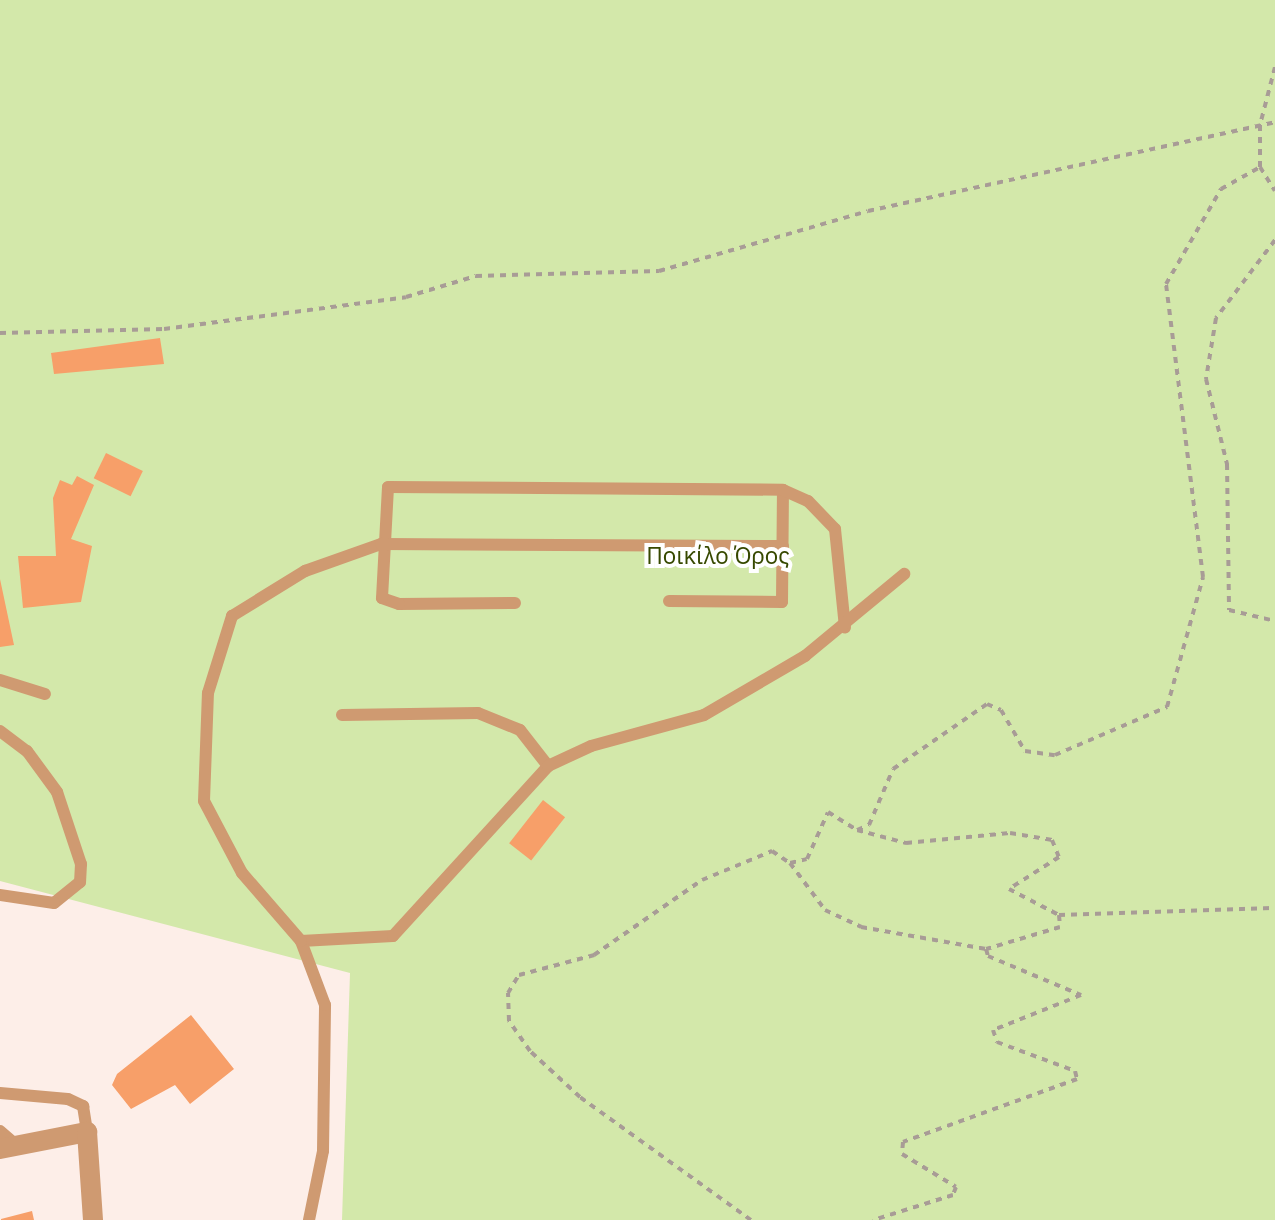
<!DOCTYPE html>
<html>
<head>
<meta charset="utf-8">
<style>
  body { margin:0 }
  #map { position:relative; width:1275px; height:1220px; overflow:hidden; background:#fdeee8; font-family:"IBM Plex Sans",sans-serif }
  div>[style] { position:absolute }
  .green>* { inset:0; background:#d3e8aa }
  .building>* { inset:0; background:#f79f69; transform-origin:0 0 }
  .path>* { height:4px; margin-top:-2px; transform-origin:0; background:repeating-linear-gradient(90deg,#a89c96 0 6px,transparent 0 12px) }
  .service>* { height:12px; margin:-6px; padding:0 6px; transform-origin:6px; border-radius:6px; background:#cf9a71 }
  .minor>* { height:20px; margin:-10px; padding:0 10px; transform-origin:10px; border-radius:10px; background:#cf9a71 }
  span { translate:-50% -50%; white-space:nowrap; text-align:center; line-height:1.15; -webkit-text-stroke:8px #fff; paint-order:stroke }
  .park-label { font-size:24px; color:#374900 }
</style>
</head>
<body>
<div id="map">
  <div class="green">
    <i style="clip-path:polygon(0 0,1275px 0,1275px 1220px,342px 1220px,350px 973px,0 881px)"></i>
  </div>
  <div class="building">
    <i style="clip-path:polygon(160px 338px,164px 364px,54px 374px,51px 353px)"></i>
    <i style="left:106px;top:453px;width:41px;height:28px;rotate:26deg"></i>
    <i style="clip-path:polygon(77px 476px,94px 485px,71px 539px,92px 546px,81px 602px,23px 608px,18px 556px,56px 556px,53px 498px,60px 480px,72px 485px)"></i>
    <i style="clip-path:polygon(0 579px,14px 645px,0 647px)"></i>
    <i style="left:543px;top:800px;width:28px;height:55px;rotate:38deg"></i>
    <i style="clip-path:polygon(191px 1015px,234px 1069px,190px 1104px,175px 1085px,131px 1109px,112px 1085px,117px 1074px)"></i>
    <i style="clip-path:polygon(32px 1211px,34px 1220px,1px 1220px,1px 1219px)"></i>
  </div>
  <div class="path">
    <i style="left:1275px;top:67px;width:60px;rotate:104.5deg"></i>
    <i style="left:1260px;top:125px;width:42px;rotate:90deg"></i>
    <i style="left:1260px;top:167px;width:28px;rotate:58deg"></i>
    <i style="left:1275px;top:240px;width:98px;rotate:127.1deg"></i>
    <i style="left:1216px;top:318px;width:62px;rotate:99.3deg"></i>
    <i style="left:1206px;top:379px;width:88px;rotate:76.1deg"></i>
    <i style="left:1227px;top:464px;width:146px;rotate:89.2deg"></i>
    <i style="left:1229px;top:610px;width:47px;rotate:13.4deg"></i>
    <i style="left:0;top:333px;width:164px;rotate:-1.4deg"></i>
    <i style="left:164px;top:329px;width:244px;rotate:-7.5deg"></i>
    <i style="left:406px;top:297px;width:73px;rotate:-16.7deg"></i>
    <i style="left:476px;top:276px;width:183px;rotate:-1.6deg"></i>
    <i style="left:659px;top:271px;width:217px;rotate:-16deg"></i>
    <i style="left:868px;top:211px;width:417px;rotate:-12.3deg"></i>
    <i style="left:857px;top:830px;width:51px;rotate:14.9deg"></i>
    <i style="left:906px;top:843px;width:104px;rotate:-5.5deg"></i>
    <i style="left:1010px;top:833px;width:43px;rotate:9.5deg"></i>
    <i style="left:1052px;top:840px;width:18px;rotate:68deg"></i>
    <i style="left:1059px;top:857px;width:59px;rotate:147.4deg"></i>
    <i style="left:1009px;top:889px;width:56px;rotate:27.5deg"></i>
    <i style="left:1059px;top:915px;width:12px;rotate:85deg"></i>
    <i style="left:1060px;top:927px;width:77px;rotate:163.4deg"></i>
    <i style="left:986px;top:949px;width:7px;rotate:74deg"></i>
    <i style="left:988px;top:956px;width:101px;rotate:22.8deg"></i>
    <i style="left:1081px;top:995px;width:95px;rotate:158.3deg"></i>
    <i style="left:993px;top:1030px;width:13px;rotate:72deg"></i>
    <i style="left:997px;top:1042px;width:83px;rotate:20.4deg"></i>
    <i style="left:1075px;top:1071px;width:8px;rotate:76deg"></i>
    <i style="left:1077px;top:1079px;width:185px;rotate:160.1deg"></i>
    <i style="left:903px;top:1142px;width:12px;rotate:95deg"></i>
    <i style="left:902px;top:1154px;width:63px;rotate:31.4deg"></i>
    <i style="left:956px;top:1187px;width:9px;rotate:111deg"></i>
    <i style="left:953px;top:1195px;width:84px;rotate:162.6deg"></i>
    <i style="left:790px;top:863px;width:59px;rotate:53.3deg"></i>
    <i style="left:825px;top:910px;width:40px;rotate:25deg"></i>
    <i style="left:861px;top:927px;width:127px;rotate:10deg"></i>
    <i style="left:1059px;top:915px;width:216px;rotate:-1.9deg"></i>
    <i style="left:751px;top:1220px;width:211px;rotate:-144.3deg"></i>
    <i style="left:580px;top:1097px;width:68px;rotate:-137.4deg"></i>
    <i style="left:530px;top:1051px;width:37px;rotate:-125deg"></i>
    <i style="left:509px;top:1021px;width:28px;rotate:-92deg"></i>
    <i style="left:508px;top:993px;width:21px;rotate:-59deg"></i>
    <i style="left:519px;top:975px;width:78px;rotate:-14.9deg"></i>
    <i style="left:594px;top:955px;width:131px;rotate:-34.8deg"></i>
    <i style="left:702px;top:880px;width:76px;rotate:-22.5deg"></i>
    <i style="left:772px;top:851px;width:22px;rotate:34deg"></i>
    <i style="left:790px;top:863px;width:17px;rotate:-13deg"></i>
    <i style="left:807px;top:859px;width:51px;rotate:-65.9deg"></i>
    <i style="left:828px;top:812px;width:34px;rotate:32deg"></i>
    <i style="left:857px;top:830px;width:13px;rotate:-23deg"></i>
    <i style="left:869px;top:825px;width:61px;rotate:-66.8deg"></i>
    <i style="left:893px;top:769px;width:114px;rotate:-34.7deg"></i>
    <i style="left:987px;top:704px;width:15px;rotate:23deg"></i>
    <i style="left:1001px;top:710px;width:48px;rotate:59.7deg"></i>
    <i style="left:1025px;top:751px;width:30px;rotate:8deg"></i>
    <i style="left:1055px;top:755px;width:122px;rotate:-23.2deg"></i>
    <i style="left:1167px;top:707px;width:135px;rotate:-74.5deg"></i>
    <i style="left:1203px;top:577px;width:295px;rotate:-97.2deg"></i>
    <i style="left:1166px;top:284px;width:110px;rotate:-59.9deg"></i>
    <i style="left:1221px;top:189px;width:45px;rotate:-29.4deg"></i>
  </div>
  <div class="service">
    <i style="left:669px;top:601px;width:113px;rotate:0.5deg"></i>
    <i style="left:782px;top:602px;width:112px;rotate:-89.5deg"></i>
    <i style="left:515px;top:603px;width:116px;rotate:179.5deg"></i>
    <i style="left:399px;top:604px;width:18px;rotate:-161deg"></i>
    <i style="left:382px;top:598px;width:111px;rotate:-86.9deg"></i>
    <i style="left:388px;top:487px;width:395px;rotate:0.4deg"></i>
    <i style="left:783px;top:490px;width:27px;rotate:24deg"></i>
    <i style="left:808px;top:501px;width:39px;rotate:46deg"></i>
    <i style="left:835px;top:529px;width:99px;rotate:84.2deg"></i>
    <i style="left:0;top:680px;width:47px;rotate:17.3deg"></i>
    <i style="left:342px;top:715px;width:136px;rotate:-0.8deg"></i>
    <i style="left:478px;top:713px;width:45px;rotate:22deg"></i>
    <i style="left:520px;top:730px;width:46px;rotate:52.1deg"></i>
    <i style="left:0;top:731px;width:34px;rotate:37deg"></i>
    <i style="left:27px;top:751px;width:51px;rotate:53.8deg"></i>
    <i style="left:57px;top:792px;width:76px;rotate:71.6deg"></i>
    <i style="left:81px;top:864px;width:18px;rotate:93deg"></i>
    <i style="left:80px;top:882px;width:33px;rotate:141deg"></i>
    <i style="left:54px;top:903px;width:55px;rotate:-171.6deg"></i>
    <i style="left:301px;top:941px;width:92px;rotate:-3.1deg"></i>
    <i style="left:393px;top:936px;width:230px;rotate:-47.6deg"></i>
    <i style="left:548px;top:766px;width:47px;rotate:-24.9deg"></i>
    <i style="left:591px;top:746px;width:117px;rotate:-15.3deg"></i>
    <i style="left:704px;top:715px;width:117px;rotate:-30.3deg"></i>
    <i style="left:805px;top:656px;width:129px;rotate:-39.6deg"></i>
    <i style="left:0;top:1093px;width:68px;rotate:5deg"></i>
    <i style="left:68px;top:1099px;width:17px;rotate:25deg"></i>
    <i style="left:83px;top:1106px;width:26px;rotate:81deg"></i>
    <i style="left:0;top:1131px;width:23px;rotate:41deg"></i>
    <i style="left:309px;top:1220px;width:70px;rotate:-78.5deg"></i>
    <i style="left:323px;top:1151px;width:146px;rotate:-89.2deg"></i>
    <i style="left:325px;top:1005px;width:68px;rotate:-110.6deg"></i>
    <i style="left:301px;top:941px;width:90px;rotate:-130.9deg"></i>
    <i style="left:242px;top:873px;width:81px;rotate:-117.8deg"></i>
    <i style="left:204px;top:801px;width:108px;rotate:-87.9deg"></i>
    <i style="left:208px;top:693px;width:81px;rotate:-72.7deg"></i>
    <i style="left:232px;top:616px;width:86px;rotate:-31.7deg"></i>
    <i style="left:305px;top:571px;width:81px;rotate:-19.6deg"></i>
    <i style="left:381px;top:544px;width:402px;rotate:0.3deg"></i>
  </div>
  <div class="minor">
    <i style="left:0;top:1149px;width:89px;rotate:-11.1deg"></i>
    <i style="left:87px;top:1132px;width:88px;rotate:86.1deg"></i>
  </div>
  <div class="park-label">
    <span style="left:718px;top:556px">Ποικίλο Όρος</span>
  </div>
</div>
</body>
</html>
